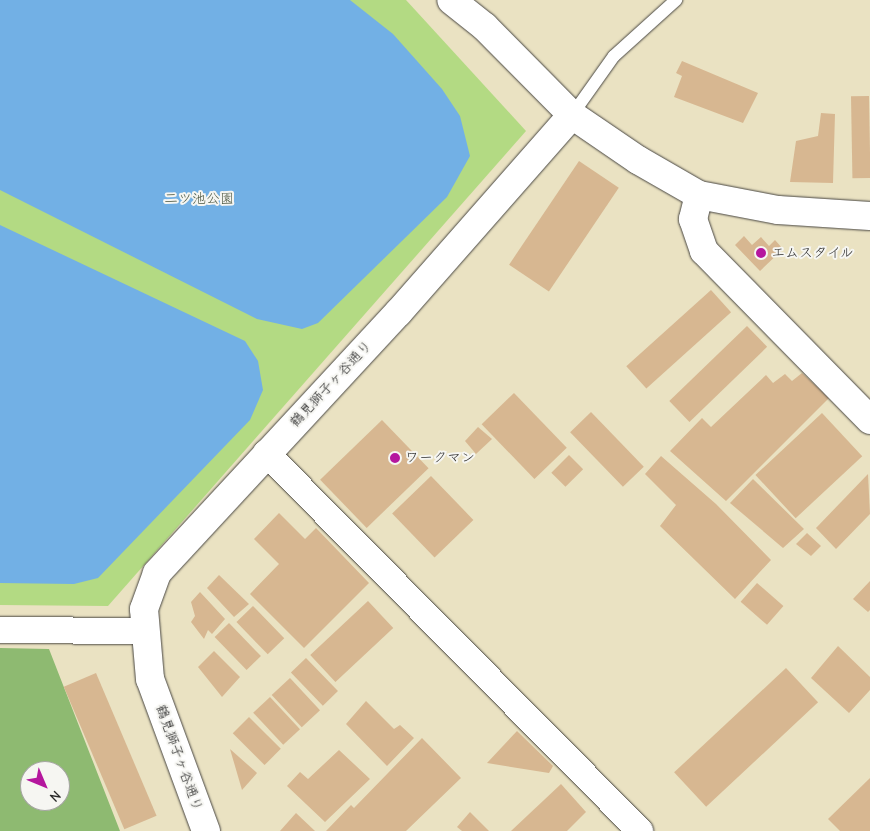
<!DOCTYPE html>
<html>
<head>
<meta charset="utf-8">
<style>
  body { margin:0 }
  #map { position:relative; width:870px; height:831px; overflow:hidden; background:#eae2c2; font-family:"Comic Neue","Klee One",sans-serif }
  div>[style] { position:absolute }
  .green>* { inset:0; background:#b3da83 }
  .forest>* { inset:0; background:#8eba71 }
  .water>* { inset:0; background:#72b0e5 }
  .building>* { inset:0; background:#d7b791; transform-origin:0 0 }
  .roads { filter:drop-shadow(0 0 1px #484642) drop-shadow(0 0 1px #484642) }
  .service>* { height:12px; margin:-6px; padding:0 6px; transform-origin:6px; border-radius:6px; background:#fff }
  .minor>* { height:26px; margin:-13px; padding:0 13px; transform-origin:13px; border-radius:13px; background:#fff }
  .tertiary>* { height:28px; margin:-14px; padding:0 14px; transform-origin:14px; border-radius:14px; background:#fff }
  .secondary>* { height:28px; margin:-14px; padding:0 14px; transform-origin:14px; border-radius:14px; background:#fff }
  .dots>* { width:14px; height:14px; translate:-50% -50%; box-sizing:border-box; border:2px solid #f6f6f2; border-radius:50% }
  span { translate:-50% -50%; white-space:nowrap; text-align:center; line-height:1.15; -webkit-text-stroke:4px #f6f6f2; paint-order:stroke }
  .park-label { font-size:14px; color:#4d5741 }
  .poi-label { font-size:14px; color:#2b2b2b }
  .left { translate:0 -50%; text-align:left }
  .street-label { font-size:14px; color:#2b2b2b }
  .north { position:absolute; left:20px; top:761px; width:50px; height:50px; box-sizing:border-box; background:#f6f6f2; border:1px solid #a5a5a2; border-radius:50%; rotate:135deg; font-size:14px; font-weight:700; line-height:20px; text-align:center; color:#2b2b2b }
  .north::after { content:''; display:block; margin:auto; width:18px; height:22px; background:#b5179e; clip-path:polygon(50% 0,100% 100%,50% 72%,0 100%) }
</style>
</head>
<body>
<div id="map">
  <div class="green">
    <i style="clip-path:polygon(0 0,406px 0,526px 131px,108px 606px,0 605px)"></i>
  </div>
  <div class="forest">
    <i style="clip-path:polygon(evenodd,0 648px,49px 649px,120px 831px,0 831px,0 648px,30px 771px,60px 771px,60px 801px,30px 801px,30px 771px)"></i>
  </div>
  <div class="water">
    <i style="clip-path:polygon(0 0,350px 0,393px 34px,442px 89px,460px 116px,470px 156px,447px 197px,318px 323px,302px 329px,257px 319px,0 190px)"></i>
    <i style="clip-path:polygon(0 225px,245px 341px,258px 361px,263px 390px,250px 420px,98px 578px,74px 584px,0 583px)"></i>
  </div>
  <div class="building">
    <i style="clip-path:polygon(682px 61px,758px 93px,743px 123px,674px 97px,682px 76px,676px 73px)"></i>
    <i style="left:869px;top:96px;width:82px;height:18px;rotate:89deg"></i>
    <i style="clip-path:polygon(821px 113px,835px 114px,833px 183px,790px 182px,796px 141px,818px 136px)"></i>
    <i style="left:579px;top:161px;width:48px;height:125px;rotate:34deg"></i>
    <i style="clip-path:polygon(744px 236px,752px 245px,761px 237px,769px 246px,775px 240px,783px 249px,760px 271px,735px 245px)"></i>
    <i style="left:711px;top:290px;width:30px;height:114px;rotate:48deg"></i>
    <i style="left:747px;top:326px;width:29px;height:108px;rotate:46deg"></i>
    <i style="clip-path:polygon(802px 373px,829px 398px,726px 501px,670px 451px,702px 418px,711px 427px,766px 375px,773px 383px,785px 374px,792px 381px)"></i>
    <i style="left:514px;top:393px;width:76px;height:45px;rotate:46deg"></i>
    <i style="left:591px;top:412px;width:76px;height:29px;rotate:46deg"></i>
    <i style="left:822px;top:413px;width:59px;height:91px;rotate:47deg"></i>
    <i style="left:382px;top:420px;width:67px;height:86px;rotate:46deg"></i>
    <i style="clip-path:polygon(478px 427px,492px 439px,476px 454px,465px 441px)"></i>
    <i style="left:569px;top:455px;width:20px;height:25px;rotate:45deg"></i>
    <i style="clip-path:polygon(661px 456px,716px 504px,771px 560px,735px 599px,660px 526px,676px 505px,645px 474px)"></i>
    <i style="clip-path:polygon(868px 474px,870px 514px,836px 549px,816px 528px)"></i>
    <i style="left:431px;top:476px;width:61px;height:54px;rotate:46deg"></i>
    <i style="clip-path:polygon(753px 479px,804px 529px,783px 548px,730px 503px)"></i>
    <i style="clip-path:polygon(279px 513px,305px 539px,316px 528px,369px 583px,304px 648px,250px 594px,279px 564px,254px 539px)"></i>
    <i style="clip-path:polygon(807px 533px,821px 546px,811px 556px,796px 544px)"></i>
    <i style="clip-path:polygon(219px 575px,249px 604px,234px 617px,207px 588px)"></i>
    <i style="clip-path:polygon(870px 581px,870px 610px,868px 612px,853px 599px)"></i>
    <i style="left:757px;top:583px;width:35px;height:25px;rotate:41deg"></i>
    <i style="clip-path:polygon(200px 592px,225px 619px,212px 634px,208px 630px,204px 639px,191px 622px,195px 616px,191px 602px)"></i>
    <i style="left:368px;top:601px;width:37px;height:79px;rotate:47deg"></i>
    <i style="left:253px;top:606px;width:45px;height:23px;rotate:46deg"></i>
    <i style="left:229px;top:623px;width:46px;height:20px;rotate:46deg"></i>
    <i style="clip-path:polygon(838px 646px,870px 677px,870px 690px,849px 713px,811px 678px)"></i>
    <i style="clip-path:polygon(214px 651px,240px 677px,222px 697px,198px 667px)"></i>
    <i style="left:306px;top:658px;width:46px;height:21px;rotate:46deg"></i>
    <i style="left:786px;top:668px;width:47px;height:153px;rotate:47deg"></i>
    <i style="left:96px;top:673px;width:155px;height:35px;rotate:67deg"></i>
    <i style="left:290px;top:678px;width:44px;height:25px;rotate:47deg"></i>
    <i style="left:270px;top:697px;width:44px;height:23px;rotate:47deg"></i>
    <i style="clip-path:polygon(366px 701px,394px 729px,400px 725px,414px 738px,387px 766px,346px 724px)"></i>
    <i style="left:249px;top:717px;width:45px;height:23px;rotate:45deg"></i>
    <i style="clip-path:polygon(517px 731px,553px 766px,549px 773px,487px 763px)"></i>
    <i style="clip-path:polygon(422px 738px,461px 778px,406px 831px,326px 831px,351px 805px,354px 808px)"></i>
    <i style="clip-path:polygon(230px 749px,257px 773px,242px 790px)"></i>
    <i style="clip-path:polygon(339px 750px,370px 779px,325px 822px,287px 786px,300px 772px,308px 779px)"></i>
    <i style="clip-path:polygon(870px 778px,870px 831px,840px 831px,828px 819px)"></i>
    <i style="clip-path:polygon(561px 784px,586px 812px,567px 831px,511px 831px)"></i>
    <i style="clip-path:polygon(470px 812px,489px 831px,462px 831px,457px 827px)"></i>
    <i style="clip-path:polygon(296px 813px,315px 831px,280px 831px)"></i>
  </div>
  <div class="roads">
    <div class="service">
      <i style="left:572px;top:115px;width:72px;rotate:-54.6deg"></i>
      <i style="left:614px;top:56px;width:84px;rotate:-42.1deg"></i>
    </div>
    <div class="minor">
      <i style="left:266px;top:453px;width:532px;rotate:45.3deg"></i>
      <i style="left:0;top:630px;width:143px;rotate:0.4deg"></i>
    </div>
    <div class="tertiary">
      <i style="left:572px;top:115px;width:80px;rotate:34.3deg"></i>
      <i style="left:638px;top:160px;width:70px;rotate:29.8deg"></i>
      <i style="left:699px;top:195px;width:80px;rotate:10.8deg"></i>
      <i style="left:778px;top:210px;width:92px;rotate:3.7deg"></i>
      <i style="left:699px;top:195px;width:25px;rotate:104deg"></i>
      <i style="left:693px;top:219px;width:34px;rotate:71deg"></i>
      <i style="left:704px;top:251px;width:237px;rotate:45.5deg"></i>
    </div>
    <div class="secondary">
      <i style="left:206px;top:831px;width:162px;rotate:-110.2deg"></i>
      <i style="left:150px;top:679px;width:70px;rotate:-94.9deg"></i>
      <i style="left:144px;top:609px;width:38px;rotate:-70deg"></i>
      <i style="left:157px;top:573px;width:355px;rotate:-47.2deg"></i>
      <i style="left:398px;top:313px;width:264px;rotate:-48.7deg"></i>
      <i style="left:572px;top:115px;width:124px;rotate:-134.7deg"></i>
      <i style="left:485px;top:27px;width:43px;rotate:-141.5deg"></i>
    </div>
  </div>
  <div class="dots">
    <i style="left:761px;top:253px;background:#b5179e"></i>
    <i style="left:395px;top:458px;background:#b5179e"></i>
  </div>
  <div class="park-label">
    <span style="left:199px;top:199px">二ツ池公園</span>
  </div>
  <div class="poi-label">
    <span class="left" style="left:771px;top:253px">エムスタイル</span>
    <span class="left" style="left:405px;top:458px">ワークマン</span>
  </div>
  <div class="street-label">
    <span style="left:331px;top:384px;rotate:-47deg">鶴見獅子ヶ谷通り</span>
    <span style="left:179px;top:758px;rotate:70deg">鶴見獅子ヶ谷通り</span>
  </div>
  <div class="north">N</div>
</div>
</body>
</html>
